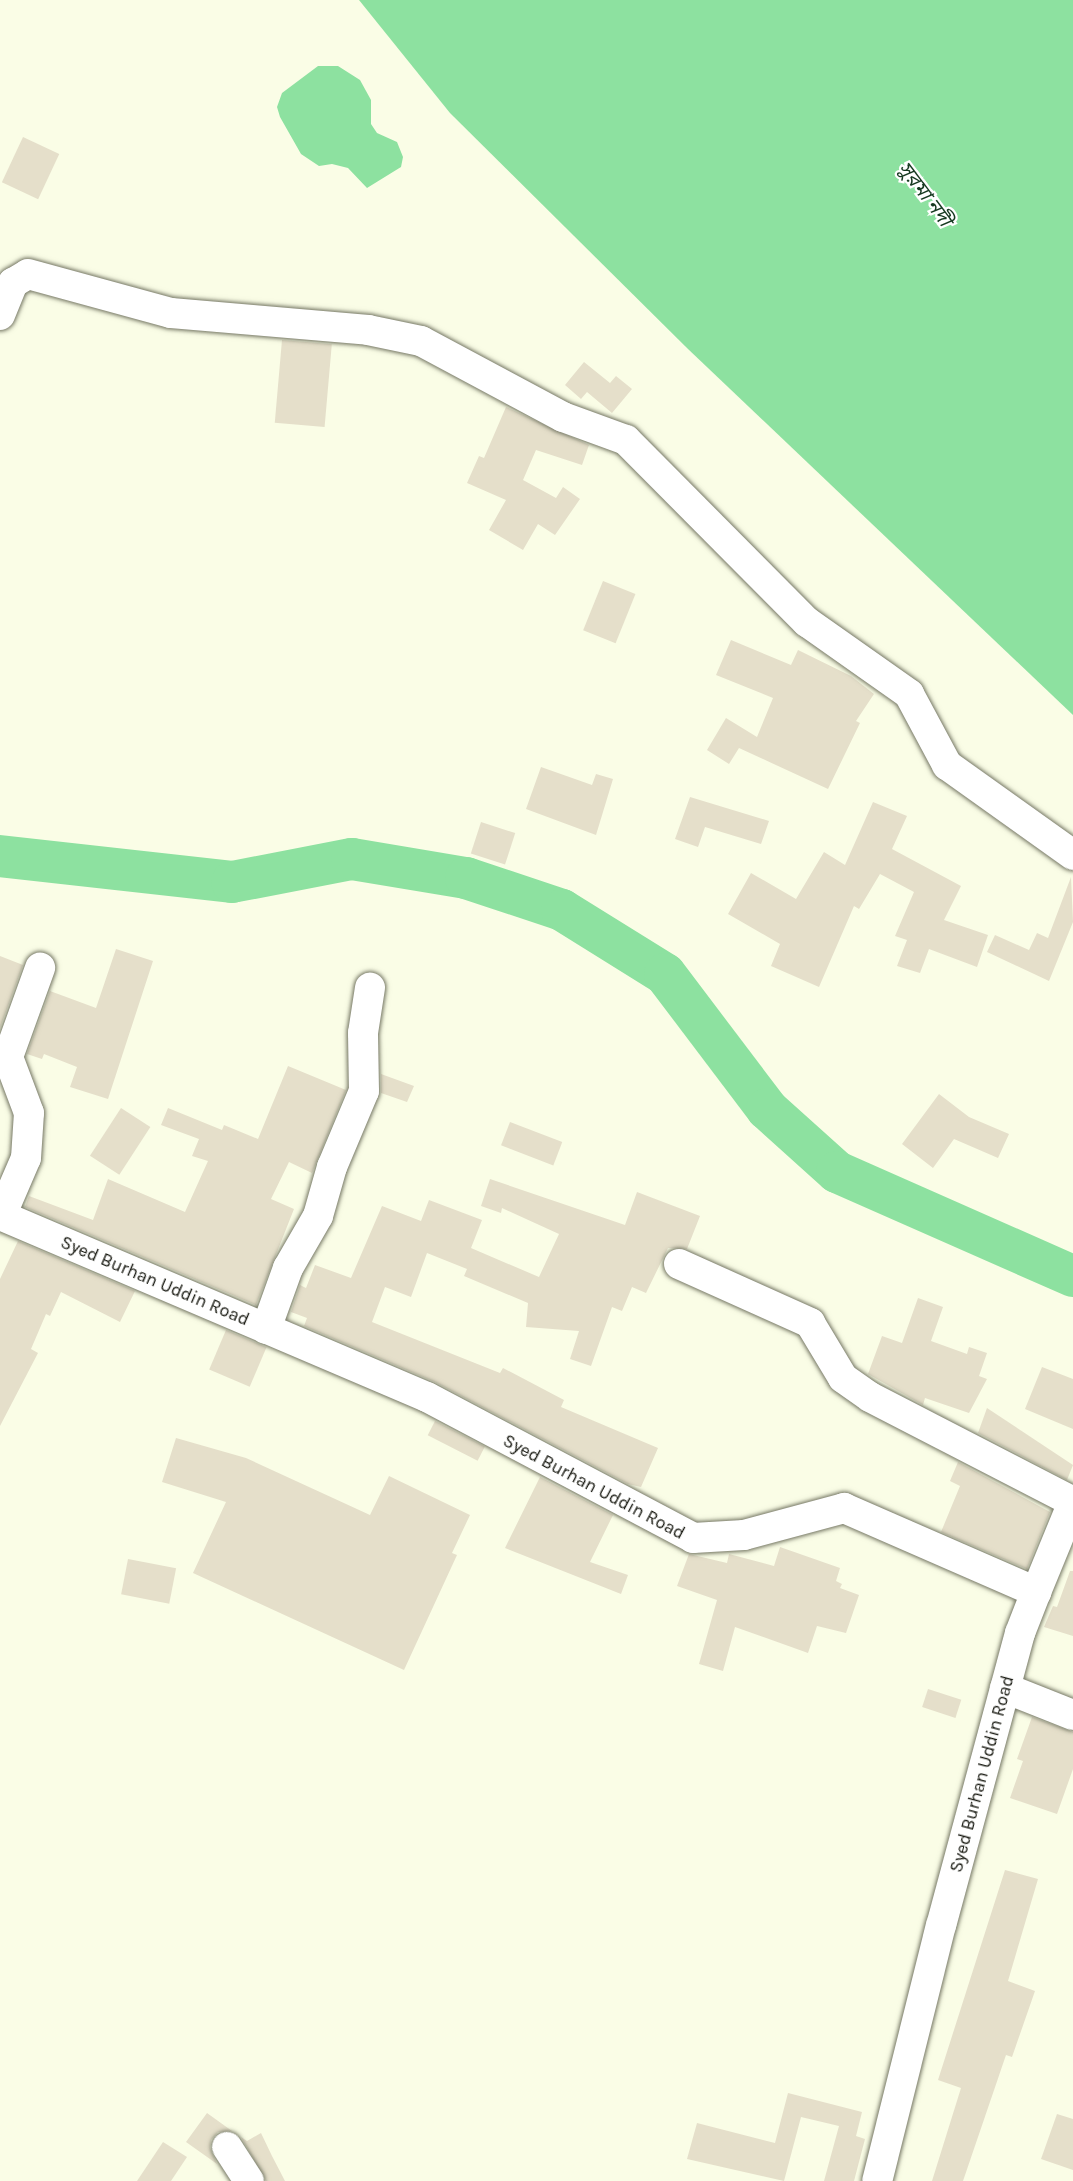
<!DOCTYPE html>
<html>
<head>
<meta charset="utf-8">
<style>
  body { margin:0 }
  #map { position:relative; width:1073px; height:2181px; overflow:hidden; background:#fafde6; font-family:Karla,"Noto Sans Bengali",sans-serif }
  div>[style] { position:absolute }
  .water>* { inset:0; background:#8de1a0 }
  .river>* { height:42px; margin:-21px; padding:0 21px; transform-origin:21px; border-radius:21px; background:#8de1a0 }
  .building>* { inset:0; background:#e5dfca; transform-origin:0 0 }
  .roads { filter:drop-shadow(0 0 2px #767865) drop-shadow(0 0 2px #767865) }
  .minor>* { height:30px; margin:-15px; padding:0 15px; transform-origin:15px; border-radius:15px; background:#fff }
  span { translate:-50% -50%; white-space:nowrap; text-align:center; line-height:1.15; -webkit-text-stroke:4.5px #fff; paint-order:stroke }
  .street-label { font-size:18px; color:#171810 }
  .water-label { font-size:20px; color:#163920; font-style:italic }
</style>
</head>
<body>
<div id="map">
  <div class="water">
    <i style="clip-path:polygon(359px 0,1073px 0,1073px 715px,688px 349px,450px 113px)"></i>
    <i style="clip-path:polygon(318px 66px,338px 66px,360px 80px,371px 100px,371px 124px,377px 133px,397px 142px,403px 157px,401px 167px,367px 188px,348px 168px,332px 164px,319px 166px,301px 154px,280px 117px,277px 107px,282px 93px)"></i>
  </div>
  <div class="river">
    <i style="left:0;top:856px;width:233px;rotate:6.4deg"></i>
    <i style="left:232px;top:882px;width:122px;rotate:-10.9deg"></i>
    <i style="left:352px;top:859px;width:116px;rotate:9.5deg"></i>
    <i style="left:466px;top:878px;width:101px;rotate:18.4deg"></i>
    <i style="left:562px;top:910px;width:121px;rotate:31.9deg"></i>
    <i style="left:665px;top:974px;width:169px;rotate:52.9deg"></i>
    <i style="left:767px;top:1109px;width:94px;rotate:42deg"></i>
    <i style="left:837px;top:1172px;width:258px;rotate:23.8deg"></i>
  </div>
  <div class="building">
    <i style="left:23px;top:137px;width:40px;height:50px;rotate:25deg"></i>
    <i style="left:282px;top:340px;width:50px;height:83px;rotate:5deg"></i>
    <i style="clip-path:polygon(584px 362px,610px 383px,616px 376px,632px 389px,612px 413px,587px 392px,581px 399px,565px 385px)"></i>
    <i style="clip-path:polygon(506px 407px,589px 445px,582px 465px,536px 450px,523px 480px,556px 498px,563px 487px,580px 499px,555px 535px,538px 524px,523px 550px,489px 530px,506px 500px,467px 483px,479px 456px,484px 458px)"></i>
    <i style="left:603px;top:581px;width:35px;height:53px;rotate:22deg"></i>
    <i style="clip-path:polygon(731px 640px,791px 665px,798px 650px,851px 676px,874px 694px,856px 721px,860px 723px,828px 789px,739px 748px,729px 764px,707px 750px,726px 718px,757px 737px,773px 698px,716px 675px)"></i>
    <i style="clip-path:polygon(541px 767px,592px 785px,596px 774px,613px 779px,596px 835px,526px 809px)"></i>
    <i style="clip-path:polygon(690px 797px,769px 821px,761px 844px,705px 827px,698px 847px,675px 839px)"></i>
    <i style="clip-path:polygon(873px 802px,907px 816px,892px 849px,961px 886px,944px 920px,988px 935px,977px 967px,929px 949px,920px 973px,897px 966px,907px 940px,895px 936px,914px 892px,880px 874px,859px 909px,854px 906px,819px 987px,771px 966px,780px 944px,728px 914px,751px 873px,796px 899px,824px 852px,845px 865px)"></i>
    <i style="left:481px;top:822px;width:36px;height:33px;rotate:18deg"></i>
    <i style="clip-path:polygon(1071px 877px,1073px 922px,1049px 981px,987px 952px,995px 935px,1029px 950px,1037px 933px,1048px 938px)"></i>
    <i style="clip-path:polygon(116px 949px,153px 961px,108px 1099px,70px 1087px,77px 1067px,44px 1054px,42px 1059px,27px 1054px,50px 991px,96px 1008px)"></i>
    <i style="clip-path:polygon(0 956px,23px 965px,0 1028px)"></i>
    <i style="clip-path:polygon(288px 1066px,346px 1090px,312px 1173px,289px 1162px,271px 1199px,294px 1209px,256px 1305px,25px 1207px,29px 1196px,93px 1220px,108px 1179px,185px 1212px,208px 1161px,192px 1156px,199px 1139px,161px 1125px,168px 1108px,222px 1130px,224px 1125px,258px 1139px)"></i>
    <i style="clip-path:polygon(381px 1074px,414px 1086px,407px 1102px,381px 1093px)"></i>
    <i style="clip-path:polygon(939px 1094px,969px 1117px,1009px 1134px,998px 1158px,954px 1139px,933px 1168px,902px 1144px)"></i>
    <i style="left:121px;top:1108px;width:35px;height:57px;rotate:33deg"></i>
    <i style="left:510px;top:1122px;width:56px;height:25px;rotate:21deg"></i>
    <i style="clip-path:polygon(490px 1179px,625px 1225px,637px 1192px,700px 1216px,687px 1249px,668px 1248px,646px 1293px,632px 1287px,622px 1311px,612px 1307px,591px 1366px,570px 1359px,579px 1331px,526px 1327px,528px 1303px,464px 1276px,467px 1269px,427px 1253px,411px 1297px,385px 1287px,372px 1322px,500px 1373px,503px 1368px,564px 1400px,561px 1407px,658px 1448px,641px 1487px,628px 1484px,435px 1382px,304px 1326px,307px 1318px,291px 1312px,300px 1285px,306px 1288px,315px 1265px,351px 1278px,382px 1206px,421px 1221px,429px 1200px,482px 1220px,471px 1248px,539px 1277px,559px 1234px,502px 1208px,501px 1213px,481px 1206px)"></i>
    <i style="clip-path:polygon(18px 1241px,135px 1291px,120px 1322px,61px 1292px,50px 1316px,46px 1314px,31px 1349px,38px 1353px,0 1426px,0 1279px)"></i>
    <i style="clip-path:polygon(918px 1298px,943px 1307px,931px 1341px,967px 1354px,969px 1347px,987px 1353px,979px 1376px,987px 1379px,969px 1413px,925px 1398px,923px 1405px,868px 1374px,882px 1336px,902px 1343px)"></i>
    <i style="left:226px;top:1330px;width:44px;height:43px;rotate:23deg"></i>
    <i style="clip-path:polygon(1042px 1367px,1073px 1379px,1073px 1429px,1025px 1409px)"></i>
    <i style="clip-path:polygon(987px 1408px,1073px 1465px,1067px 1480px,978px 1433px)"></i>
    <i style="left:435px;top:1421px;width:56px;height:16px;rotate:27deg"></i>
    <i style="clip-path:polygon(176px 1438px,246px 1458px,370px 1515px,389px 1476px,470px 1515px,452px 1553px,457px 1555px,404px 1670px,193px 1573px,226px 1502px,162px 1482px)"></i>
    <i style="clip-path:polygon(958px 1462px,1050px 1512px,1027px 1569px,941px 1532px,960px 1486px,950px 1481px)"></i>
    <i style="clip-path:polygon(540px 1477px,613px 1515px,590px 1562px,628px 1575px,621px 1594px,505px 1548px)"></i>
    <i style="clip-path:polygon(780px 1547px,840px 1568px,836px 1581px,842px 1584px,840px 1588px,859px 1595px,846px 1633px,817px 1626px,808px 1653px,735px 1627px,723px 1671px,699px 1664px,717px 1600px,677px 1586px,689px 1554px,727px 1563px,729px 1554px,774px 1566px)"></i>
    <i style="left:128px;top:1559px;width:49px;height:36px;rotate:11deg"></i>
    <i style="clip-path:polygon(1070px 1571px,1073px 1571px,1073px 1636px,1044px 1627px,1053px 1606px,1057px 1607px)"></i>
    <i style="left:928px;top:1689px;width:35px;height:19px;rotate:18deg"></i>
    <i style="clip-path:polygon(1032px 1717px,1073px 1732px,1073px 1769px,1057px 1814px,1010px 1798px,1023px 1761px,1017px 1759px)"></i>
    <i style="clip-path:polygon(1005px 1870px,1038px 1879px,1008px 1981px,1035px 1991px,1012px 2057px,1006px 2055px,963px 2181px,932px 2181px,961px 2088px,938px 2080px)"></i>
    <i style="clip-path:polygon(788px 2093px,862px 2112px,856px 2136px,865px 2139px,854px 2181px,824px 2181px,839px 2126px,801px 2117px,784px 2181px,687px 2159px,697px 2123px,775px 2143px)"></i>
    <i style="clip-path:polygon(207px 2113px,232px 2131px,218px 2132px,211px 2140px,210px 2148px,217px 2164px,186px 2142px)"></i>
    <i style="clip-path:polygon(1057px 2114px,1073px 2119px,1073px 2170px,1041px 2159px)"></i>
    <i style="clip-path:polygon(261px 2133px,272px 2156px,285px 2181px,266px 2181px,241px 2137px,247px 2141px)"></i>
    <i style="clip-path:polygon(163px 2142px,187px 2157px,171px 2181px,137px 2181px)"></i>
  </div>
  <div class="roads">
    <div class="minor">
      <i style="left:0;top:315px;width:35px;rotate:-68deg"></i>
      <i style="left:13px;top:283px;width:17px;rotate:-31deg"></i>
      <i style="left:28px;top:274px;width:148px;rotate:15.3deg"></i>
      <i style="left:171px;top:313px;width:198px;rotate:4.9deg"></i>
      <i style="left:368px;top:330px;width:54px;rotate:11.7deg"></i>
      <i style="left:421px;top:341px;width:161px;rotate:28.2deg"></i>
      <i style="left:563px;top:417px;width:67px;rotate:20.1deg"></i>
      <i style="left:626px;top:440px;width:257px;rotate:45.2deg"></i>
      <i style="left:807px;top:622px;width:125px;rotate:35.2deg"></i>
      <i style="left:909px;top:694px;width:81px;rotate:61.8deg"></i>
      <i style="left:947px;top:765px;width:155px;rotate:35.5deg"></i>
      <i style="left:0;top:1215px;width:464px;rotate:23.1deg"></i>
      <i style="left:427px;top:1397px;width:301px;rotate:27.9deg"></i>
      <i style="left:693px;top:1538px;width:51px;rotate:-3.4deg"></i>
      <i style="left:744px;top:1535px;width:104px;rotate:-15.1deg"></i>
      <i style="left:844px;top:1508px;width:210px;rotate:23.6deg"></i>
      <i style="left:1036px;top:1592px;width:44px;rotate:111.3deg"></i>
      <i style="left:1020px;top:1633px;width:302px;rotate:105.1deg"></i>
      <i style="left:941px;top:1925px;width:264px;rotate:104deg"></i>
      <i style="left:1px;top:1216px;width:63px;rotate:-66.7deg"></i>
      <i style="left:26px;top:1158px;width:45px;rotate:-86.2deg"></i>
      <i style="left:29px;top:1113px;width:60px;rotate:-110.6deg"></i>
      <i style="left:8px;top:1057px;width:95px;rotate:-70.2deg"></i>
      <i style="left:679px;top:1264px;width:144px;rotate:24.2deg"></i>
      <i style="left:810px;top:1323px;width:64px;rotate:59deg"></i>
      <i style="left:843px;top:1378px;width:33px;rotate:35deg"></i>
      <i style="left:870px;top:1397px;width:229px;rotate:27.3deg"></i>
      <i style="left:1073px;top:1502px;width:97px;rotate:112.3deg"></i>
      <i style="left:266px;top:1329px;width:65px;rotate:-70.2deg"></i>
      <i style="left:288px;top:1268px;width:60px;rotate:-60deg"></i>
      <i style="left:318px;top:1216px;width:51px;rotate:-74.1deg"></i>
      <i style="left:332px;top:1167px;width:82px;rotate:-67.2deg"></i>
      <i style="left:364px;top:1091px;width:58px;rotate:-91deg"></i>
      <i style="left:363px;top:1033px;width:46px;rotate:-81.2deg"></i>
      <i style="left:1005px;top:1688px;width:73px;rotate:21.7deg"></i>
      <i style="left:227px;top:2147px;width:40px;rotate:57.1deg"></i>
    </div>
  </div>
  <div class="street-label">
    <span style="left:155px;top:1281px;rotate:23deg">Syed Burhan Uddin Road</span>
    <span style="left:594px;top:1487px;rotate:28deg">Syed Burhan Uddin Road</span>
    <span style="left:982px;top:1774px;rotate:-75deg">Syed Burhan Uddin Road</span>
  </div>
  <div class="water-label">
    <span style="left:925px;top:194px;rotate:53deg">সুরমা নদী</span>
  </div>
</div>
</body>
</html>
